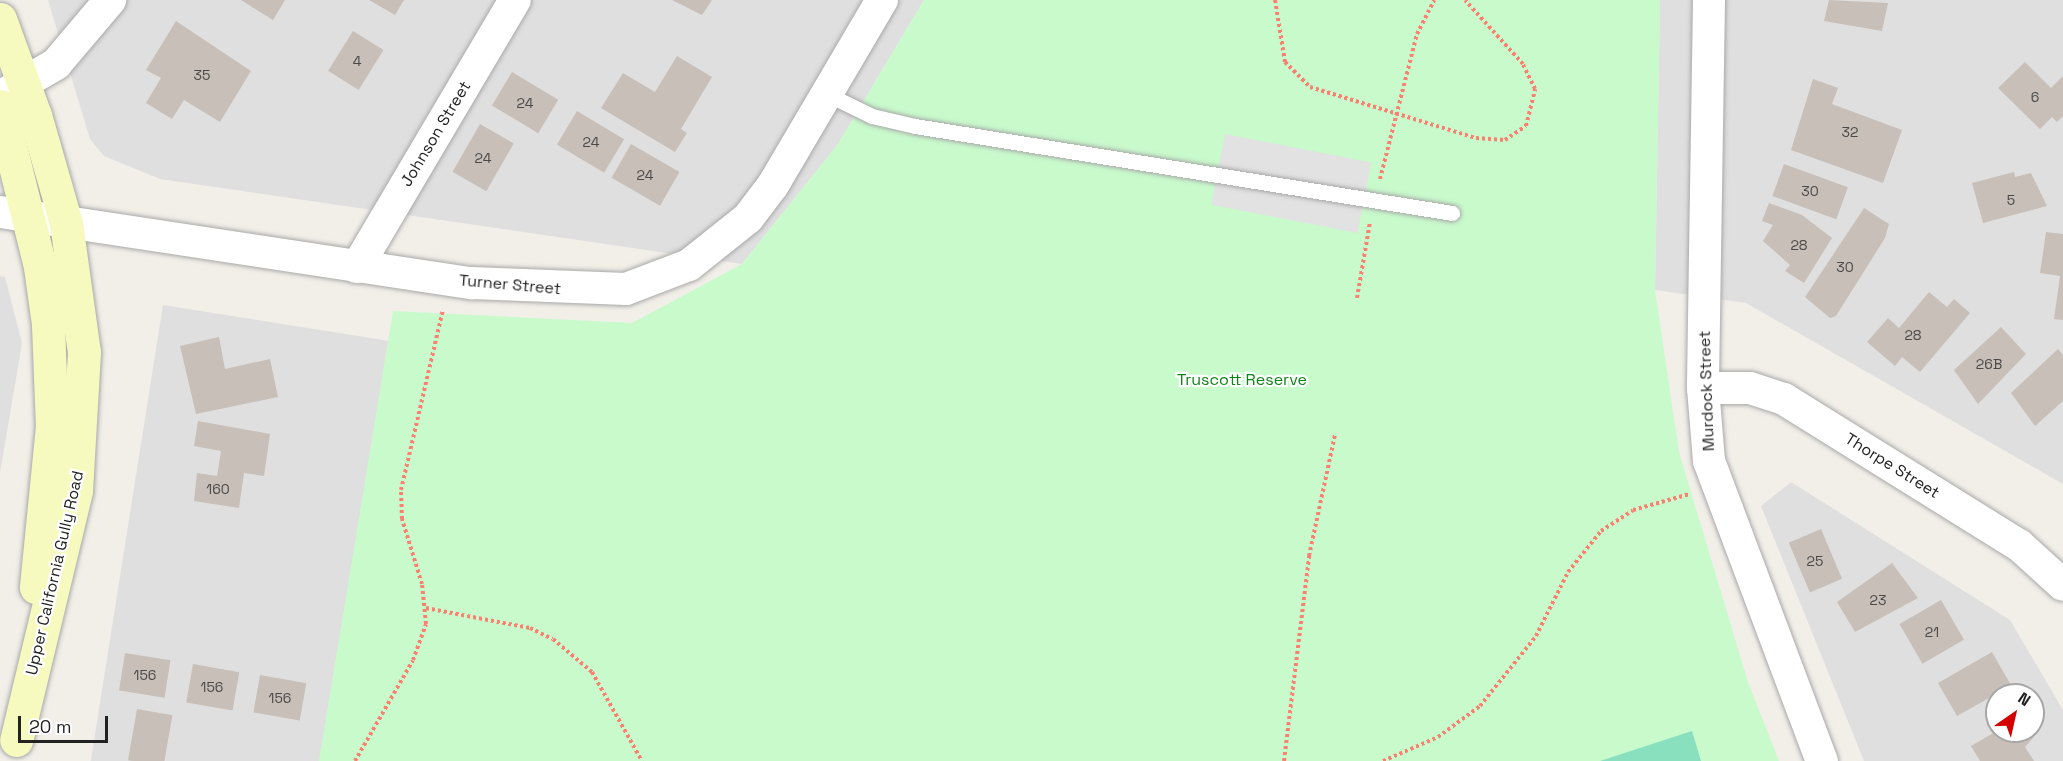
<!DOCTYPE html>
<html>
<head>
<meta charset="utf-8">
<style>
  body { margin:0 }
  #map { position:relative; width:2063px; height:761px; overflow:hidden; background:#f2efe9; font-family:"Space Grotesk",sans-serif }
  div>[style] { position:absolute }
  .residential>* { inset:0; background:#e0dfdf; transform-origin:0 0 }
  .park>* { inset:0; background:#c8facc }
  .pitch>* { inset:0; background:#88e0be }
  .parking>* { inset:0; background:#e2e2e2; transform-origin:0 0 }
  .building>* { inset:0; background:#c7bfb8; transform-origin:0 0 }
  .path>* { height:4px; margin-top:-2px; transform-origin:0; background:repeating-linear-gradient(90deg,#fa8072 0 3px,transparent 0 6px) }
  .roads { filter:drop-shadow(0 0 2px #a9a9a9) drop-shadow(0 0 2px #a9a9a9) }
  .lane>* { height:15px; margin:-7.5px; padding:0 7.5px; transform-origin:7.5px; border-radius:7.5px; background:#fff }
  .street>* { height:32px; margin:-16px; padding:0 16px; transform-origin:16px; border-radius:16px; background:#fff }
  .secondary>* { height:33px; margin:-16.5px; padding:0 16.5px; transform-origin:16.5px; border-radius:16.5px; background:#f7fabf }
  span { translate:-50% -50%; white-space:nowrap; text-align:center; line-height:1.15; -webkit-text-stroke:4.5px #fff; paint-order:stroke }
  .number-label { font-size:14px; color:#4b4948 }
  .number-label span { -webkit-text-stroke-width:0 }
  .street-label { font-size:16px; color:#222 }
  .park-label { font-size:16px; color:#0c8416 }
  .north { position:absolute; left:1985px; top:683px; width:60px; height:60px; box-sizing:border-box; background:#fff; border:2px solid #a7a7a7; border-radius:50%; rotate:34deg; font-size:16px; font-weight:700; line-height:24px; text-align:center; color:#222 }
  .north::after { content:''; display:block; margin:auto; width:21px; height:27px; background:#d40000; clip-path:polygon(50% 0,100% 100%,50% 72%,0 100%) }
  .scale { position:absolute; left:18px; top:716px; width:90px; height:27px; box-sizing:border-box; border:3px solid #222; border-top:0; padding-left:8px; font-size:18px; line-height:21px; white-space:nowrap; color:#222; -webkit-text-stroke:4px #fff; paint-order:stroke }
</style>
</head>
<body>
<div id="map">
  <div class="residential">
    <i style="clip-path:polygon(48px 0,924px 0,838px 144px,742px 264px,160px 179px,104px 156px,90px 139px)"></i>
    <i style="clip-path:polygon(1660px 0,2063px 0,2063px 484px,1746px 303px,1655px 290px)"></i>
    <i style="clip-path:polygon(0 276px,5px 277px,22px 343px,0 473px)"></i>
    <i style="left:163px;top:305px;width:228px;height:462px;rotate:9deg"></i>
    <i style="clip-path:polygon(evenodd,1791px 482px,2010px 620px,2063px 710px,2063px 761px,1864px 761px,1761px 506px,1791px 482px,1997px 695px,2033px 695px,2033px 731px,1997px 731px,1997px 695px)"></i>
  </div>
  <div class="park">
    <i style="clip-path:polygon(924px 0,1660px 0,1655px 290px,1679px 452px,1748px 682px,1779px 761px,319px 761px,393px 311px,632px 323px,742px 264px,838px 144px)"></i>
  </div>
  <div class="pitch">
    <i style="clip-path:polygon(1692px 731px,1701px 761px,1600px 761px)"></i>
  </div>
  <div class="parking">
    <i style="left:1225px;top:134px;width:149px;height:72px;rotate:11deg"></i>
  </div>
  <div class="building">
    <i style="clip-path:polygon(241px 0,285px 0,273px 20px)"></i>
    <i style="clip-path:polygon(369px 0,404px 0,395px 15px)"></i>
    <i style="clip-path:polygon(672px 0,712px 0,702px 15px)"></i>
    <i style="clip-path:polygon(1829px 0,1888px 3px,1882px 31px,1824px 21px)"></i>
    <i style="clip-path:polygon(176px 21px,251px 71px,220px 122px,184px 100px,172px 119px,146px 103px,161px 78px,146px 70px)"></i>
    <i style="left:353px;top:31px;width:36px;height:47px;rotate:32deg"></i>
    <i style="clip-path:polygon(677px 56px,712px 77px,681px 129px,687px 133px,675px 152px,601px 108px,623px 73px,655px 92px)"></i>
    <i style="clip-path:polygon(2025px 62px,2051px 88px,2063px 76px,2063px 116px,2057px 122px,2052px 117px,2040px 129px,1998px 88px)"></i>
    <i style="left:512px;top:72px;width:54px;height:39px;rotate:31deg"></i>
    <i style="clip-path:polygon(1813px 79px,1838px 88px,1832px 104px,1902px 130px,1883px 183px,1791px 150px)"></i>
    <i style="left:577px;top:111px;width:55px;height:39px;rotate:31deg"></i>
    <i style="left:480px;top:124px;width:39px;height:55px;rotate:30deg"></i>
    <i style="left:631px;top:144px;width:56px;height:39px;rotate:30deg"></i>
    <i style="left:1784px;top:164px;width:68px;height:34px;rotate:20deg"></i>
    <i style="clip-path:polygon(2014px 172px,2015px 177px,2031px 173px,2047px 206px,1983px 223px,1972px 183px)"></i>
    <i style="clip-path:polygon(1769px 203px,1802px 215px,1832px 238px,1804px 283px,1785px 271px,1790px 265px,1763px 241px,1773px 225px,1762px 221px)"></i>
    <i style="clip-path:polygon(1864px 208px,1889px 224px,1885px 238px,1836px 316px,1830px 318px,1805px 297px)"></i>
    <i style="clip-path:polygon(2046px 232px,2063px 234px,2063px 320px,2054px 319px,2060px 276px,2040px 273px)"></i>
    <i style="clip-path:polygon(1929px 292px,1947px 307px,1954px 299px,1970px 313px,1920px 372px,1902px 357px,1895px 366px,1867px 342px,1888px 318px,1899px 328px)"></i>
    <i style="clip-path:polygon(2001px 327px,2026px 354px,1978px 404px,1954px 370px)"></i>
    <i style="clip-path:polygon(219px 337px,225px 369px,270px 359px,278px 397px,196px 414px,180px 346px)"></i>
    <i style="clip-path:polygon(2058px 349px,2063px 355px,2063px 401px,2035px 426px,2011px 393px)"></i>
    <i style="clip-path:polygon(198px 421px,270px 434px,264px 476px,244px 473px,239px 508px,194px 501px,197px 473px,217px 476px,221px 451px,194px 446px)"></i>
    <i style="left:1821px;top:529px;width:54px;height:35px;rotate:67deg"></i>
    <i style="clip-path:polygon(1892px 563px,1918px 598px,1855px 632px,1837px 602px)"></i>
    <i style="left:1941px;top:600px;width:46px;height:48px;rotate:60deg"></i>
    <i style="clip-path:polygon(1992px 652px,2016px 694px,1997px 695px,1994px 706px,1989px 698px,1957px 716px,1938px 683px)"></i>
    <i style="left:125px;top:653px;width:46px;height:38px;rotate:9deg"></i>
    <i style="left:193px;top:664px;width:47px;height:39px;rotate:10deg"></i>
    <i style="left:260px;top:675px;width:47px;height:38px;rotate:10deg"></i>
    <i style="left:137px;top:709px;width:36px;height:52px;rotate:10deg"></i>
    <i style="clip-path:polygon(2033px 719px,2040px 730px,2025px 747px,2034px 761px,1980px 761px,1971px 746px,1997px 731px,2033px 731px)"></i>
  </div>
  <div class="path">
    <i style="left:1275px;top:0;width:63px;rotate:80.8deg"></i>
    <i style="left:1285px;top:62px;width:35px;rotate:45deg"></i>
    <i style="left:1310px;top:87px;width:174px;rotate:17.1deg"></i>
    <i style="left:1476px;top:138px;width:29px;rotate:4deg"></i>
    <i style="left:1505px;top:140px;width:25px;rotate:-34deg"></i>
    <i style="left:1526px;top:126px;width:38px;rotate:-76deg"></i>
    <i style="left:1535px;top:89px;width:28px;rotate:-116deg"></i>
    <i style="left:1523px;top:64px;width:86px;rotate:-132.2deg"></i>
    <i style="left:1380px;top:179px;width:150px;rotate:-75.7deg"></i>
    <i style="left:1417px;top:34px;width:38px;rotate:-63deg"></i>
    <i style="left:1357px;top:298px;width:77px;rotate:-80.3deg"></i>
    <i style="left:426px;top:608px;width:106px;rotate:10.9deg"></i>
    <i style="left:530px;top:628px;width:25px;rotate:26deg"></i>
    <i style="left:553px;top:639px;width:51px;rotate:40.2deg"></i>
    <i style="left:592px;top:672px;width:102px;rotate:60.7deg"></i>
    <i style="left:355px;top:761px;width:116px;rotate:-60.1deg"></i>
    <i style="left:413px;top:660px;width:38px;rotate:-70deg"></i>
    <i style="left:426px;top:624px;width:40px;rotate:-95.7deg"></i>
    <i style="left:422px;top:584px;width:68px;rotate:-107.1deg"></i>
    <i style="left:402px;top:519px;width:29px;rotate:-92deg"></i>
    <i style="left:401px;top:490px;width:186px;rotate:-76.9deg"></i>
    <i style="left:1284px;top:761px;width:207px;rotate:-83deg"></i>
    <i style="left:1309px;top:556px;width:124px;rotate:-77.9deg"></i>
    <i style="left:1383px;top:761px;width:60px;rotate:-23.6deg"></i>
    <i style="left:1438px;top:737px;width:52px;rotate:-36.4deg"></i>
    <i style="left:1480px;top:706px;width:90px;rotate:-51.3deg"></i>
    <i style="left:1536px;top:636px;width:72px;rotate:-63.4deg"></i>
    <i style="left:1568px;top:572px;width:53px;rotate:-51.2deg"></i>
    <i style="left:1601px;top:531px;width:38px;rotate:-33deg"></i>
    <i style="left:1633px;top:510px;width:59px;rotate:-15.7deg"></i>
  </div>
  <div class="roads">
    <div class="lane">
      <i style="left:827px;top:94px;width:50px;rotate:26.1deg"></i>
      <i style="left:872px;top:116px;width:44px;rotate:13.1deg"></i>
      <i style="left:915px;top:126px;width:544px;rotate:9.2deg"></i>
    </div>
    <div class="street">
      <i style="left:1709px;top:0;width:388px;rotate:90.9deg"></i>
      <i style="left:1703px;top:388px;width:73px;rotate:85.3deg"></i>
      <i style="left:1709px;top:461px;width:321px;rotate:69.4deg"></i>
      <i style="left:1px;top:96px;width:64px;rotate:-30.2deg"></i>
      <i style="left:56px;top:64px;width:84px;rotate:-49.8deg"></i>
      <i style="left:0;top:212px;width:477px;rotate:8.6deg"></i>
      <i style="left:472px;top:283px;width:154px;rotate:2.2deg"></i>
      <i style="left:626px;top:289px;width:67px;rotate:-20.9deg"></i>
      <i style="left:689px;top:265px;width:75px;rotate:-38.5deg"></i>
      <i style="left:748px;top:218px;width:41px;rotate:-52.9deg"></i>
      <i style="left:773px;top:185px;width:215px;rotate:-59.5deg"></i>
      <i style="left:357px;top:267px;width:310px;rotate:-59.4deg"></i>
      <i style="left:1703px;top:388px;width:47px"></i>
      <i style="left:1750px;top:388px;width:36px;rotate:18deg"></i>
      <i style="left:1784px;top:399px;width:277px;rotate:31.9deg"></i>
      <i style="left:2019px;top:545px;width:59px;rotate:42.3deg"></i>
    </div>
    <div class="secondary">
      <i style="left:0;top:19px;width:102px;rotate:70deg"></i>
      <i style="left:35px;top:115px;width:112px;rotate:74deg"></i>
      <i style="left:66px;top:223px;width:130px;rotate:82.1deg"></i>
      <i style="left:84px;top:352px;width:139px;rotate:93.3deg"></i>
      <i style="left:76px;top:491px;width:256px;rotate:103.5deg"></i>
      <i style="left:0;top:106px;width:166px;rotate:76deg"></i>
      <i style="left:40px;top:267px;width:58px;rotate:82deg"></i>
      <i style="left:48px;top:324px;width:102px;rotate:87.8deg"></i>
      <i style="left:52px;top:426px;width:162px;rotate:95.7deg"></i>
    </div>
  </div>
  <div class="number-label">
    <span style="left:357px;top:61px">4</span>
    <span style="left:202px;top:75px">35</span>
    <span style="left:2035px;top:97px">6</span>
    <span style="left:525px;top:103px">24</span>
    <span style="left:1850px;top:132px">32</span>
    <span style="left:591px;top:142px">24</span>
    <span style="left:483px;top:158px">24</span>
    <span style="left:645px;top:175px">24</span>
    <span style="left:1810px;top:191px">30</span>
    <span style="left:2011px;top:200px">5</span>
    <span style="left:1799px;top:245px">28</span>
    <span style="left:1845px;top:267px">30</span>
    <span style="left:1913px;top:335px">28</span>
    <span style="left:1989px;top:364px">26B</span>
    <span style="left:218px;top:489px">160</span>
    <span style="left:1815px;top:561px">25</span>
    <span style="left:1878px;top:600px">23</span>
    <span style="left:1932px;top:632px">21</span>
    <span style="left:145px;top:675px">156</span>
    <span style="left:212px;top:687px">156</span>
    <span style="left:280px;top:698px">156</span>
  </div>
  <div class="street-label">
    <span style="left:436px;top:134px;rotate:-59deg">Johnson Street</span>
    <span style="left:510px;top:285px;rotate:5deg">Turner Street</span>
    <span style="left:1707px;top:391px;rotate:-92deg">Murdock Street</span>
    <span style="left:1892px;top:466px;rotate:32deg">Thorpe Street</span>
    <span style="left:55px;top:573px;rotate:-77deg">Upper California Gully Road</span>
  </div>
  <div class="park-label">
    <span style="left:1242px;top:380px">Truscott Reserve</span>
  </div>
  <div class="north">N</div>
  <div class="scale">20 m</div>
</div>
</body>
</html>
